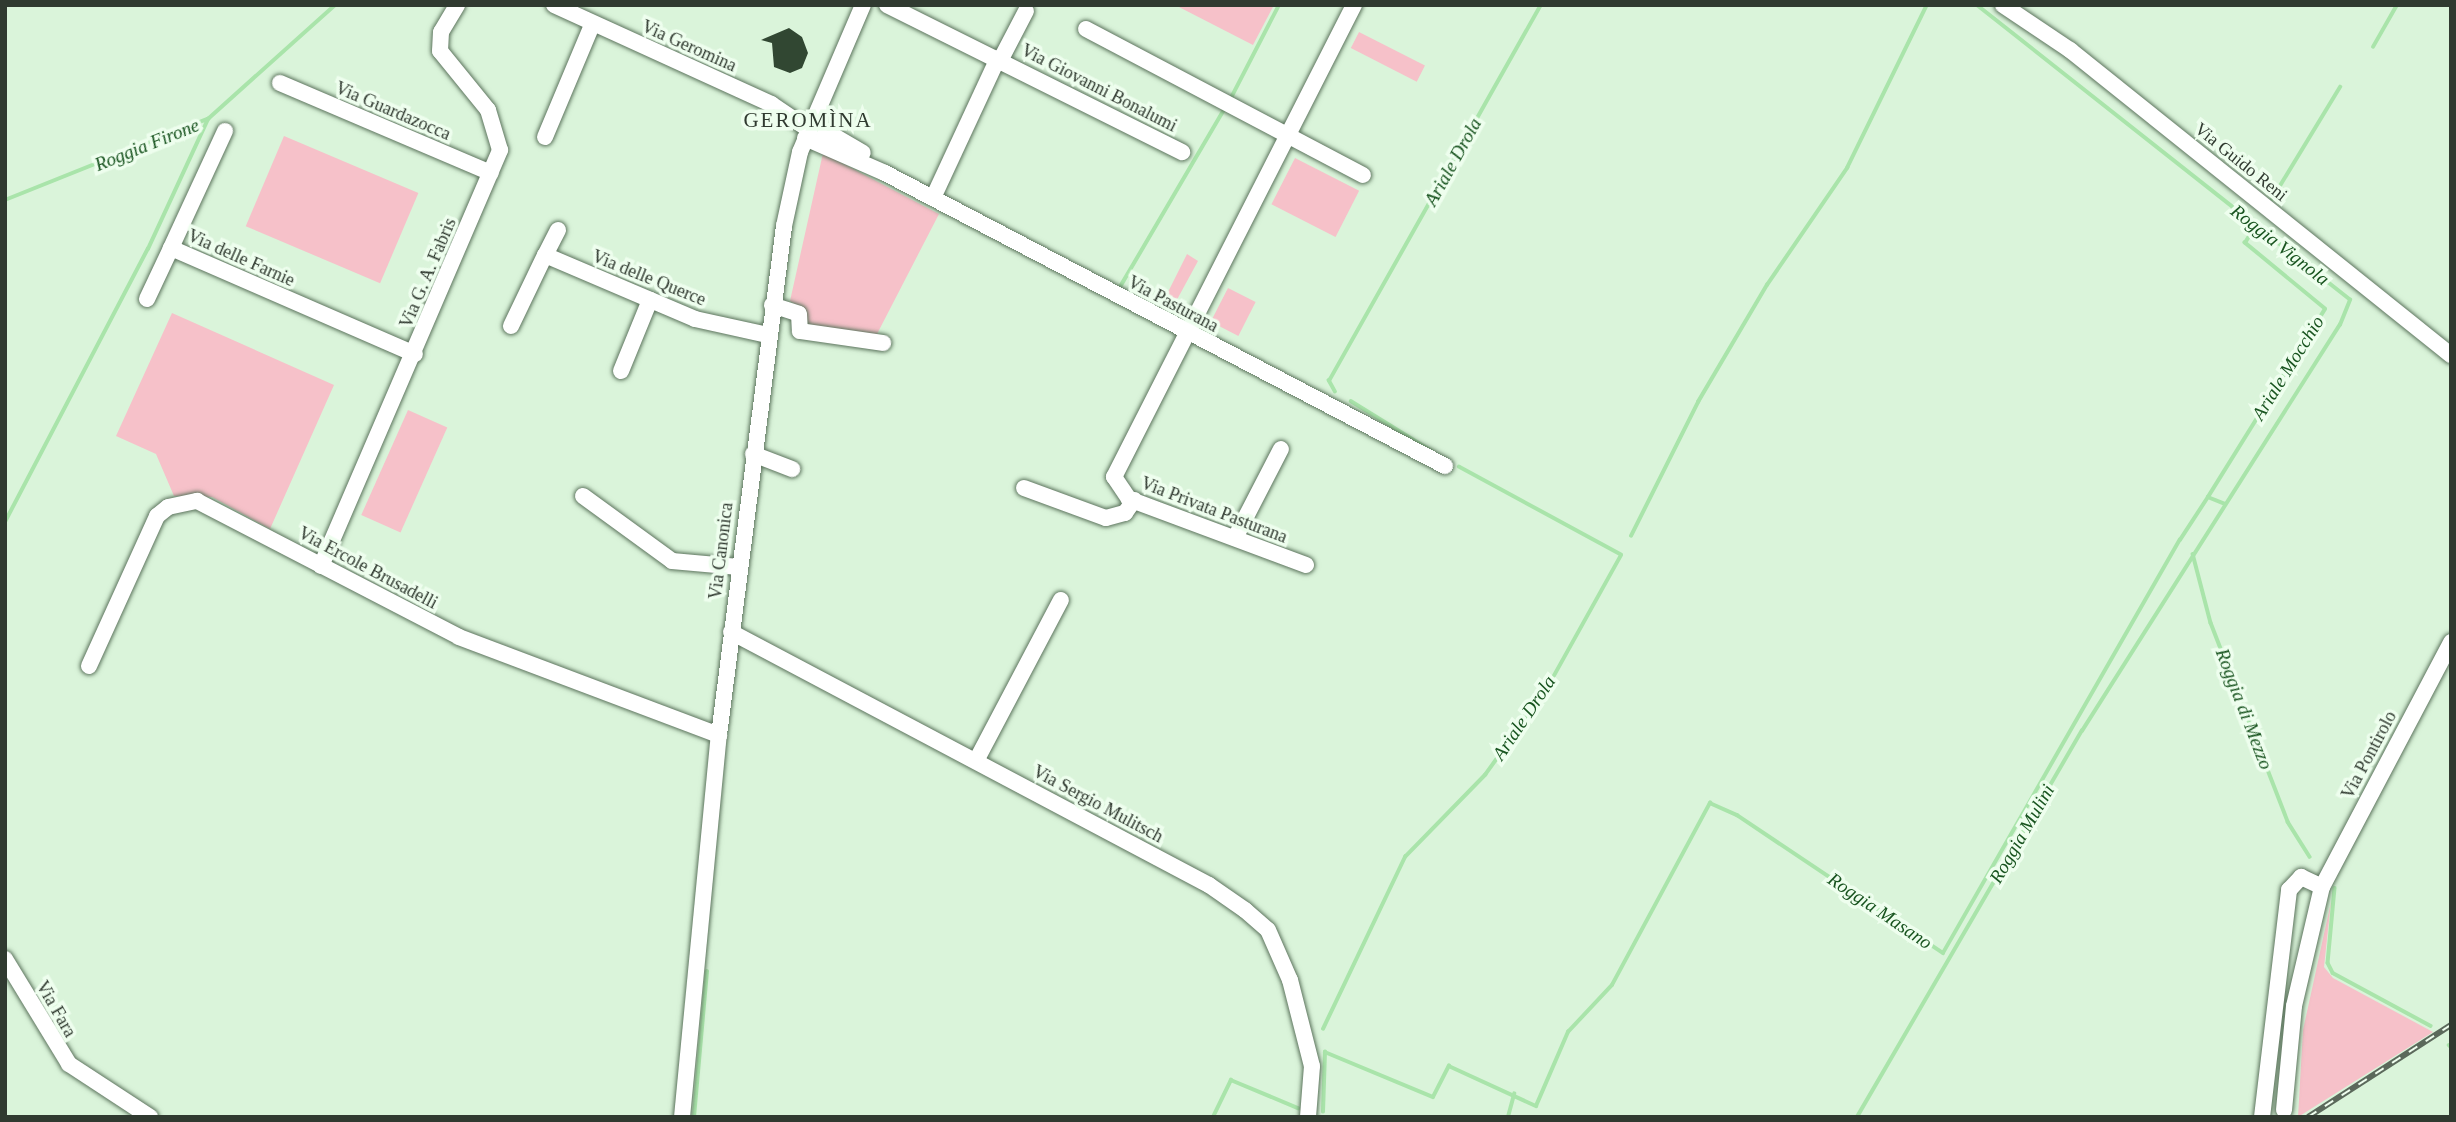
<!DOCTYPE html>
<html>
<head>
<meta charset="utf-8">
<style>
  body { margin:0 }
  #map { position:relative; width:2456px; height:1122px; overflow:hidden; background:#daf4da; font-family:Georgia,serif }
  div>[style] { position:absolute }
  .green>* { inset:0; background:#f6c1c9; transform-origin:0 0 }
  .stream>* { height:3.5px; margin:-1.75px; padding:0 1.75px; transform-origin:1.75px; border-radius:1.75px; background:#a9e4aa }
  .building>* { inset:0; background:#314732 }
  .roads { filter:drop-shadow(0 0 2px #5c745d) drop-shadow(0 0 2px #5c745d) }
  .minor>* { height:16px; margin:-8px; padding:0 8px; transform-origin:8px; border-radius:8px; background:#fff }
  .rail>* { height:6px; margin-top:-3px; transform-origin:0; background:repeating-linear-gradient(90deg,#eefeee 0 10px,#5b695b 0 20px); box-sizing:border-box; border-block:2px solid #5b695b }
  span { translate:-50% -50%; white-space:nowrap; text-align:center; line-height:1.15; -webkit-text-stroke:7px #eefeee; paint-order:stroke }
  .street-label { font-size:18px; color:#303a30 }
  .water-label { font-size:19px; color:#18541f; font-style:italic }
  .quarter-label { font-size:21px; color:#303a30; letter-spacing:2px }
  .frame { position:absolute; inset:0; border:7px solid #303a30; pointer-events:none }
</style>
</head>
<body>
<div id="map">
  <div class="green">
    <i style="clip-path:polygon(1175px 5px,1274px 5px,1253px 45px)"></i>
    <i style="left:1359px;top:32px;width:74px;height:18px;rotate:27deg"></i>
    <i style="left:284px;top:136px;width:146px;height:98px;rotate:23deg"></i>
    <i style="clip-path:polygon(823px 153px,939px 214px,876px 336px,805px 326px,803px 309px,790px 301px)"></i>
    <i style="left:1295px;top:158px;width:72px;height:52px;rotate:27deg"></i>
    <i style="clip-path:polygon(1187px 254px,1198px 261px,1173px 307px,1163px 302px)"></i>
    <i style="left:1228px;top:288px;width:31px;height:38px;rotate:27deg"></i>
    <i style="clip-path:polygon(172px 313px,334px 385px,270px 529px,212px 497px,174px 496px,156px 454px,116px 436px)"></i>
    <i style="left:408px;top:410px;width:43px;height:115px;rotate:24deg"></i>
    <i style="clip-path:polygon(2331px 902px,2324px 967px,2333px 978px,2433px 1032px,2298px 1117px,2303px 1030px)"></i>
  </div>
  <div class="stream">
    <i style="left:2373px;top:47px;width:48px;rotate:-60.3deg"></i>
    <i style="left:1231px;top:98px;width:105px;rotate:-62.7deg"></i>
    <i style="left:2272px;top:199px;width:131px;rotate:-58.7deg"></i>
    <i style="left:5px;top:200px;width:219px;rotate:-21.8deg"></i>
    <i style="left:208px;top:119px;width:171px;rotate:-41.9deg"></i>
    <i style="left:1120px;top:287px;width:208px;rotate:-59.6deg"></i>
    <i style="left:1335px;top:392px;width:13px;rotate:-119deg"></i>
    <i style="left:1329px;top:381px;width:432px;rotate:-60.6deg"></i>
    <i style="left:1351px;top:401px;width:95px;rotate:31.7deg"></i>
    <i style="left:2208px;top:497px;width:221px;rotate:-58.1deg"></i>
    <i style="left:2325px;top:309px;width:104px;rotate:-140.5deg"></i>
    <i style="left:2245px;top:243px;width:21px;rotate:-59deg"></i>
    <i style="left:5px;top:522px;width:308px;rotate:-62.4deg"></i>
    <i style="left:148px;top:249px;width:143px;rotate:-65.2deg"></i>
    <i style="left:1631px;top:536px;width:150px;rotate:-63.4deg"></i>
    <i style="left:1698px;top:402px;width:136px;rotate:-59.5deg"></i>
    <i style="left:1767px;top:285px;width:142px;rotate:-55.6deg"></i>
    <i style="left:1847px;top:168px;width:182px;rotate:-63.9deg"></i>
    <i style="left:2193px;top:554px;width:71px;rotate:75.4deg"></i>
    <i style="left:2211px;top:623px;width:213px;rotate:68.8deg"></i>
    <i style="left:2288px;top:822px;width:41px;rotate:57.8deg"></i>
    <i style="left:2335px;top:888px;width:75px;rotate:95.3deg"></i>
    <i style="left:2328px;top:963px;width:11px;rotate:63deg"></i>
    <i style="left:2333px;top:973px;width:111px;rotate:28.4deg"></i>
    <i style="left:1323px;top:1029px;width:191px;rotate:-64.5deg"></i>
    <i style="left:1405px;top:857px;width:115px;rotate:-45.7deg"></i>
    <i style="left:1485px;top:775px;width:105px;rotate:-54.3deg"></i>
    <i style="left:1546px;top:690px;width:154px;rotate:-60.9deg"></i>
    <i style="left:1621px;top:555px;width:184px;rotate:-151.5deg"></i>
    <i style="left:2449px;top:1045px;width:3px;rotate:45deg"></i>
    <i style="left:1323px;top:1112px;width:60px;rotate:-88.1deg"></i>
    <i style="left:1325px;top:1052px;width:117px;rotate:22.6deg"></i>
    <i style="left:1433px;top:1097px;width:35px;rotate:-63deg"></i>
    <i style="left:1449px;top:1066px;width:96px;rotate:24.7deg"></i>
    <i style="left:1536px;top:1106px;width:81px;rotate:-66.6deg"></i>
    <i style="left:1568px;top:1032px;width:64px;rotate:-46.9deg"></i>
    <i style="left:1612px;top:985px;width:207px;rotate:-61.7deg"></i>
    <i style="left:1710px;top:803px;width:30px;rotate:24deg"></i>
    <i style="left:1737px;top:815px;width:248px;rotate:33.8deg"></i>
    <i style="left:1943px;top:953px;width:476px;rotate:-60.2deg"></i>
    <i style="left:2180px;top:540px;width:51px;rotate:-56.9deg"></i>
    <i style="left:2208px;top:497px;width:18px;rotate:22deg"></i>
    <i style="left:694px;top:1117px;width:146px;rotate:-84.9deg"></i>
    <i style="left:1213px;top:1117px;width:41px;rotate:-64.1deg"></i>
    <i style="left:1231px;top:1080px;width:73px;rotate:22.7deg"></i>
    <i style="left:1508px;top:1117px;width:24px;rotate:-75deg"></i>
    <i style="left:1857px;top:1117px;width:447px;rotate:-59.8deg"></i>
    <i style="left:2082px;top:731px;width:481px;rotate:-57.6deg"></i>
    <i style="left:2340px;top:325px;width:27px;rotate:-68deg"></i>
    <i style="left:2350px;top:300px;width:476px;rotate:-141.7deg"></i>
  </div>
  <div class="building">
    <i style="clip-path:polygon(789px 28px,802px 37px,808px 53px,802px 68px,790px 73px,774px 67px,772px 43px,761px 40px)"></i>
  </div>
  <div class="roads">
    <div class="minor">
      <i style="left:554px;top:5px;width:239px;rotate:24.5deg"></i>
      <i style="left:771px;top:104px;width:45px;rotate:34deg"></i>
      <i style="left:887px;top:5px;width:330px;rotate:26.5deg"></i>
      <i style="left:2003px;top:5px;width:81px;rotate:33.9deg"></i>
      <i style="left:2070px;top:50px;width:488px;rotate:38.7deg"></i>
      <i style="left:1086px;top:29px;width:313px;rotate:27.8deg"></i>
      <i style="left:1001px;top:59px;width:54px;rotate:-62.5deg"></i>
      <i style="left:280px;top:83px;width:229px;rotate:23.1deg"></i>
      <i style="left:810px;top:122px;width:61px;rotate:30.3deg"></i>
      <i style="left:225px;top:131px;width:129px;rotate:114.8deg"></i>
      <i style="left:171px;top:248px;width:266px;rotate:23.5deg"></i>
      <i style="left:545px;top:137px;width:121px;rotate:-67.2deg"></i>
      <i style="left:805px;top:138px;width:87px;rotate:23.6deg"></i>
      <i style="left:885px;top:173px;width:632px;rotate:27.62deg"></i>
      <i style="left:933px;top:198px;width:154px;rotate:-65.1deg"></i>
      <i style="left:558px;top:230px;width:28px;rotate:117deg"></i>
      <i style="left:545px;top:255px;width:163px;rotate:23.1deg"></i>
      <i style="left:695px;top:319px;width:75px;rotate:12.4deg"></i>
      <i style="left:147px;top:299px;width:56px;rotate:-64.8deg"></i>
      <i style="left:772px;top:305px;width:28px;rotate:18deg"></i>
      <i style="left:799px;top:314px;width:17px;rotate:87deg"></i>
      <i style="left:800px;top:331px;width:84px;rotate:8.2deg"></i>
      <i style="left:511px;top:326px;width:79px;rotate:-64.4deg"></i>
      <i style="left:621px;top:371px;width:77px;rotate:-67.8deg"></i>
      <i style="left:753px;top:454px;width:42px;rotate:21deg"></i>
      <i style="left:1024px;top:488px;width:87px;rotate:20.1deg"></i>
      <i style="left:1106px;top:518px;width:20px;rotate:-15deg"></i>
      <i style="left:1125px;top:513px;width:16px;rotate:-55deg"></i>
      <i style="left:583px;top:496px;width:110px;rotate:36.1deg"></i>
      <i style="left:672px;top:561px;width:67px;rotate:5.1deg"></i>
      <i style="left:1235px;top:538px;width:100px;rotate:-62.7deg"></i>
      <i style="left:1306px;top:565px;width:189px;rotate:-159.6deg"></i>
      <i style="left:1129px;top:499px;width:27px;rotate:-124deg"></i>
      <i style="left:1114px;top:477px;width:530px;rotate:-63.05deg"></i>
      <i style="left:321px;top:566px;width:453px;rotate:-66.7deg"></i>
      <i style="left:500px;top:150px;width:42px;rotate:-106.7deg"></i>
      <i style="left:488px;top:110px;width:76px;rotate:-129.1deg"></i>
      <i style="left:440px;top:51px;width:19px;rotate:-87deg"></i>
      <i style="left:441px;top:32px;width:31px;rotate:-59deg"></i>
      <i style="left:731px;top:632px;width:541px;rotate:27.89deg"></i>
      <i style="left:1209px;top:885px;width:44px;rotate:34.8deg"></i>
      <i style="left:1245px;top:910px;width:30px;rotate:41deg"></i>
      <i style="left:1268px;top:930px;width:55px;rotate:66.3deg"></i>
      <i style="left:1290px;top:980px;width:89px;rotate:75.7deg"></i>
      <i style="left:1312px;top:1066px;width:51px;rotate:94.5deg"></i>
      <i style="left:89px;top:666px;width:165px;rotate:-65.6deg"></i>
      <i style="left:157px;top:516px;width:14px;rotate:-39deg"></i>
      <i style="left:168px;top:507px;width:30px;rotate:-12deg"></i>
      <i style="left:197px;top:501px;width:295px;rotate:27.4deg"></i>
      <i style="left:459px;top:637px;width:278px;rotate:20.7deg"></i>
      <i style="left:976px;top:761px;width:182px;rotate:-62.2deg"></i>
      <i style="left:5px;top:959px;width:123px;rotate:58.6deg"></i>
      <i style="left:69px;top:1064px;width:97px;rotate:33.2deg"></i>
      <i style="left:2284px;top:1110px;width:104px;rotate:-84.5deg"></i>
      <i style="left:2294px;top:1006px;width:122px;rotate:-76.8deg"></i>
      <i style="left:2322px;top:887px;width:277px;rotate:-62.2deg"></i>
      <i style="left:682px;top:1117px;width:384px;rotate:-84.5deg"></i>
      <i style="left:719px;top:735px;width:513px;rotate:-82.72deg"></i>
      <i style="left:784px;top:226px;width:76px;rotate:-77.8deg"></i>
      <i style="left:800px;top:152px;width:160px;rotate:-66.8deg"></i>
      <i style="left:2262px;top:1117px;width:229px;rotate:-83.2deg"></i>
      <i style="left:2289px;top:890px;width:18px;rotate:-47deg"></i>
      <i style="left:2301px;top:877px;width:23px;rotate:25deg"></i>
    </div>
  </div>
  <div class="rail">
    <i style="left:2308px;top:1117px;width:170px;rotate:-32.8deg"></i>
  </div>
  <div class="street-label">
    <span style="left:689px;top:46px;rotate:24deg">Via Geromina</span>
    <span style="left:1099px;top:88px;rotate:27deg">Via Giovanni Bonalumi</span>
    <span style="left:393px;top:111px;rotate:23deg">Via Guardazocca</span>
    <span style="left:2241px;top:162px;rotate:39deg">Via Guido Reni</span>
    <span style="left:241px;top:258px;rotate:24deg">Via delle Farnie</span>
    <span style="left:428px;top:273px;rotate:-67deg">Via G. A. Fabris</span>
    <span style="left:649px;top:278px;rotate:22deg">Via delle Querce</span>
    <span style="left:1173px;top:304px;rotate:28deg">Via Pasturana</span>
    <span style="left:1214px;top:510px;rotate:21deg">Via Privata Pasturana</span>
    <span style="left:721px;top:551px;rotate:-83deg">Via Canonica</span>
    <span style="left:368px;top:568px;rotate:28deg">Via Ercole Brusadelli</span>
    <span style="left:2369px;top:755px;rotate:-62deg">Via Pontirolo</span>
    <span style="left:1098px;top:804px;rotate:28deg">Via Sergio Mulitsch</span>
    <span style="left:56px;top:1009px;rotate:60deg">Via Fara</span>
  </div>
  <div class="water-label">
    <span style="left:147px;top:145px;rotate:-22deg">Roggia Firone</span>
    <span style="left:1453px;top:162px;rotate:-61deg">Ariale Drola</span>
    <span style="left:2280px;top:245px;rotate:38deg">Roggia Vignola</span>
    <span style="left:2288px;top:368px;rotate:-58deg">Ariale Mocchio</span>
    <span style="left:2244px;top:709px;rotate:69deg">Roggia di Mezzo</span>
    <span style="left:1524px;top:718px;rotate:-56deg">Ariale Drola</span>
    <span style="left:2022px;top:834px;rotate:-60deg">Roggia Mulini</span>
    <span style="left:1880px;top:911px;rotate:34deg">Roggia Masano</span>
  </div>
  <div class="quarter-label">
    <span style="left:808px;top:120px">GEROMÌNA</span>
  </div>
  <div class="frame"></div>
</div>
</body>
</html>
